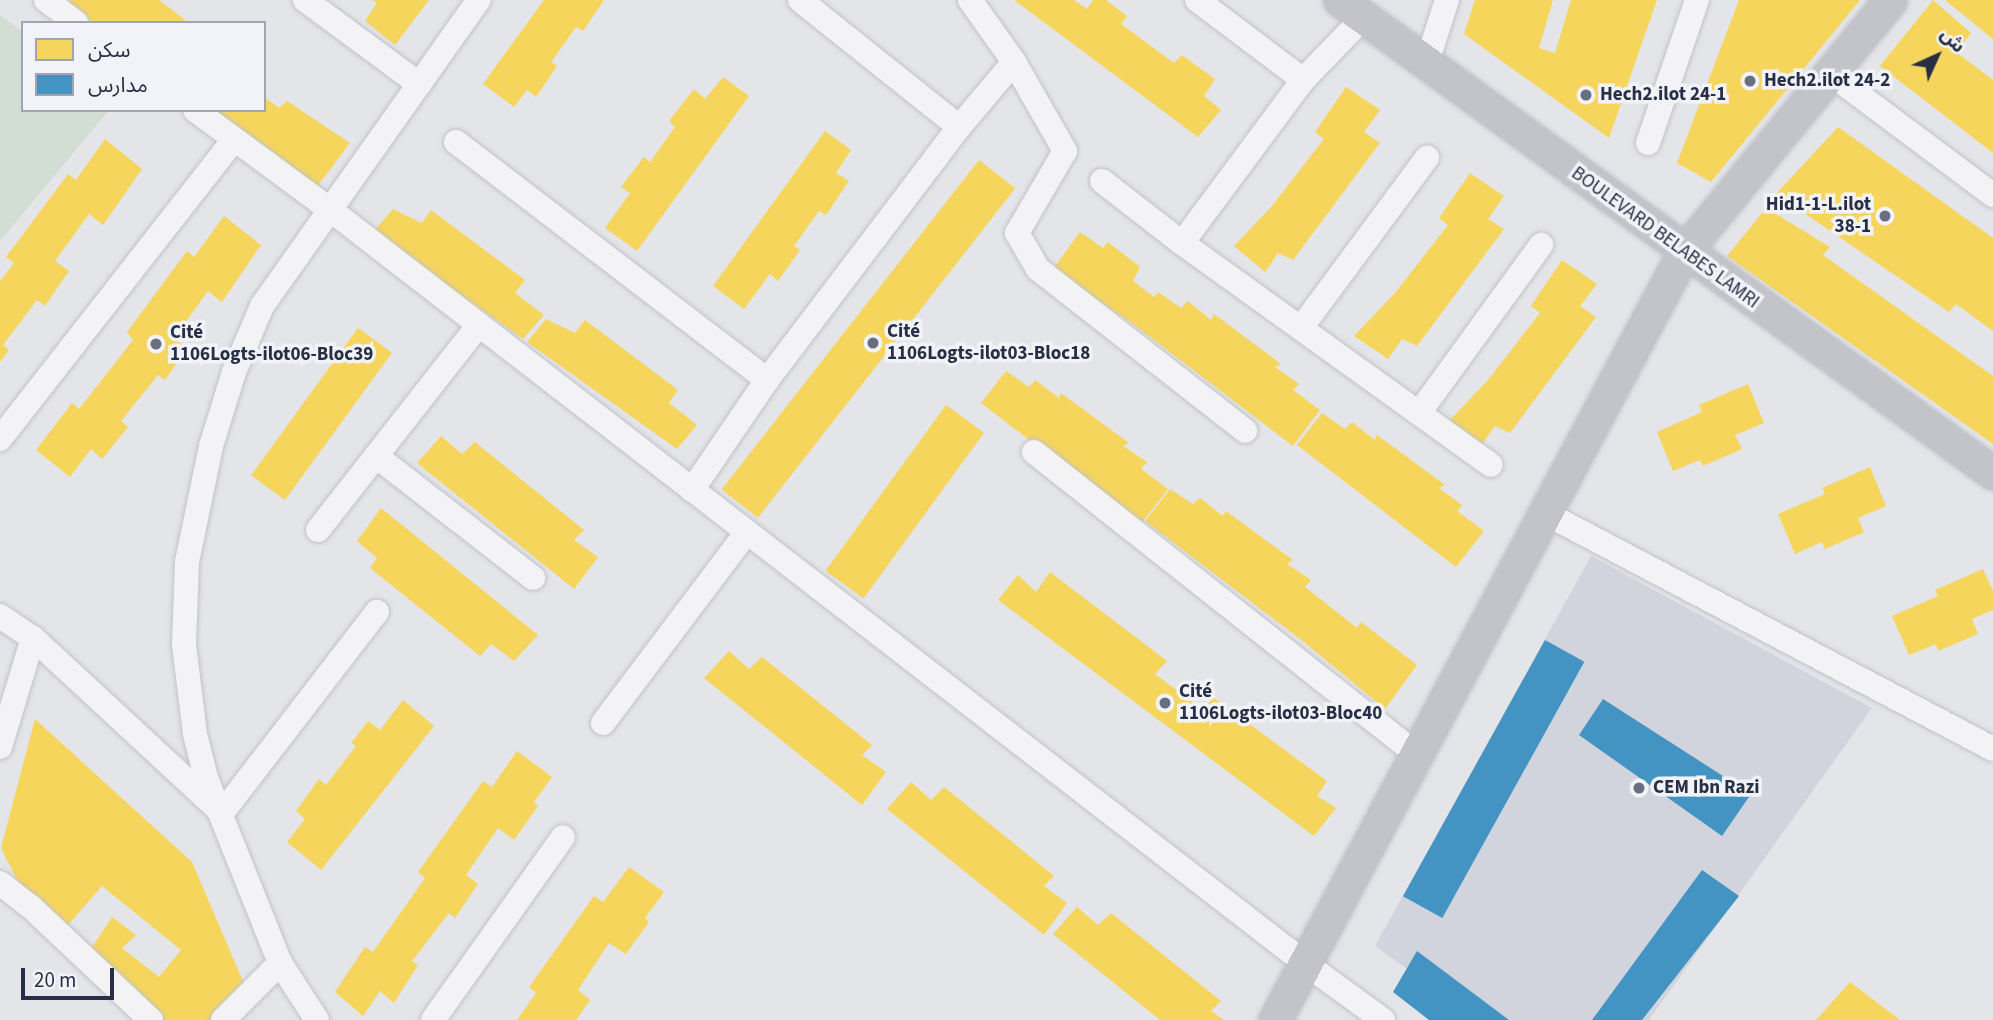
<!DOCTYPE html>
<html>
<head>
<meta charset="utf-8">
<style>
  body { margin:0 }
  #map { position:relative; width:1993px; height:1020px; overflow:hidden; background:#e3e5e9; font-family:"Source Sans 3","Noto Sans Arabic",sans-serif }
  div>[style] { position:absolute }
  .built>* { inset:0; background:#d1d4dc }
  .green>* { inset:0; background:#d2ddd3 }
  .homes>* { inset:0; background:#f6d55c; transform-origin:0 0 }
  .schools>* { inset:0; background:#4393c3; transform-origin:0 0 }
  .roads { filter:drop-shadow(0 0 2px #c1c3c7) drop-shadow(0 0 2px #c1c3c7) }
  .street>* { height:24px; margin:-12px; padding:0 12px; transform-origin:12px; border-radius:12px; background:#f3f3f5 }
  .secondary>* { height:33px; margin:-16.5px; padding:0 16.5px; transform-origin:16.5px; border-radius:16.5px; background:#c3c4ca }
  .dots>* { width:19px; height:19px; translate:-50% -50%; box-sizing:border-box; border:4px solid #f1f3f8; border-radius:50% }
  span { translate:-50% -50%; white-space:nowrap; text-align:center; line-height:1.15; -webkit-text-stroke:7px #f1f3f8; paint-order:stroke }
  .poi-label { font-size:19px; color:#282f44; font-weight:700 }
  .left { translate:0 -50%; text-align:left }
  .right { translate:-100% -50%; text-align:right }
  .street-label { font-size:19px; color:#282f44 }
  .legend { position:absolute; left:21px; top:21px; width:245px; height:91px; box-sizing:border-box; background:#f1f3f8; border:2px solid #a1a5b0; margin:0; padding:9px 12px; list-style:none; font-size:21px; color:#282f44 }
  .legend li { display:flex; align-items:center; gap:14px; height:35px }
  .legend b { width:35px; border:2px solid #a1a5b0 }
  .north { position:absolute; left:1902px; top:21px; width:70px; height:70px; -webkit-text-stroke:5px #f1f3f8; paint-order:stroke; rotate:45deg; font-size:19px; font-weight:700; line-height:28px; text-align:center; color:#282f44 }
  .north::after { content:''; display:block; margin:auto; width:24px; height:32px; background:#282f44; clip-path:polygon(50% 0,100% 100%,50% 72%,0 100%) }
  .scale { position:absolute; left:21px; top:968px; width:93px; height:32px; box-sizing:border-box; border:4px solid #282f44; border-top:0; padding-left:9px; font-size:21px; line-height:24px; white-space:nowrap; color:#282f44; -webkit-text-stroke:5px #f1f3f8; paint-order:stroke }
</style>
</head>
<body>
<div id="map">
  <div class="built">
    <i style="clip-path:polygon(1591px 556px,1872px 708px,1649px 1020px,1478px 1020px,1375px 946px)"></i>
  </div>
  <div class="green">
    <i style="clip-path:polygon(0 15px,23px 32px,23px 110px,109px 110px,0 241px)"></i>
  </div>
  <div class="homes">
    <i style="clip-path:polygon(71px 0,159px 0,189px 23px,94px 23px,68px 4px)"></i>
    <i style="clip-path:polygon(372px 0,429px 0,395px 45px,365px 21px,377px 3px)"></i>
    <i style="clip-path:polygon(544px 0,604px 0,583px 31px,576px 27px,551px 62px,557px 66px,536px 97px,527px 90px,514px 107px,483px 84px)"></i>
    <i style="clip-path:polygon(1014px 0,1074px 0,1087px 9px,1093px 0,1106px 0,1127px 16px,1121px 24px,1174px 63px,1182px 55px,1215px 79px,1204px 96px,1221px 110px,1198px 137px)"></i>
    <i style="clip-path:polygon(1475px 0,1553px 0,1539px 48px,1555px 53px,1571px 0,1657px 0,1609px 138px,1464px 34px)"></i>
    <i style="clip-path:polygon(1739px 0,1860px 0,1711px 182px,1677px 163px)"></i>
    <i style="clip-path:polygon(1933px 0,1971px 33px,1956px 52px,1993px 80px,1993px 153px,1880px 66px)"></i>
    <i style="clip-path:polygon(1945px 0,1993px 0,1993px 39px)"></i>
    <i style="clip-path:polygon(723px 77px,749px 96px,637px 251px,605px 228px,630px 193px,621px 187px,644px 157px,650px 162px,675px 127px,669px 121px,694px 89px,705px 99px)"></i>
    <i style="clip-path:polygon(1346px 87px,1380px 110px,1364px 132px,1380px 143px,1293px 260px,1278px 253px,1265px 272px,1234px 246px,1271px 207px,1324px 139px,1315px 132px)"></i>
    <i style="clip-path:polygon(264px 97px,279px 108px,287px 101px,350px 143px,316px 188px,212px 110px,264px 110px)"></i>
    <i style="clip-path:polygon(1838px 127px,1993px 238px,1993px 331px,1956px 304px,1949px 312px,1776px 194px)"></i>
    <i style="clip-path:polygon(825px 131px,851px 150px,836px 173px,849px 181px,826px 215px,819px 211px,794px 246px,800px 250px,778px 281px,770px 274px,744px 309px,713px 286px)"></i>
    <i style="clip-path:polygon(105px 139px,142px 169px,103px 225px,89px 214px,55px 261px,69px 271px,45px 306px,37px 300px,3px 345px,9px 350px,0 362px,0 281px,14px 263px,6px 257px,68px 174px,76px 180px)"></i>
    <i style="left:979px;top:160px;width:46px;height:418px;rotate:38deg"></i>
    <i style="clip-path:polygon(1470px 173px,1504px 196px,1488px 219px,1504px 229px,1417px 346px,1402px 339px,1388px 359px,1354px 336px,1395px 293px,1448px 225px,1439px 218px)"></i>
    <i style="clip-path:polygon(1766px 208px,1830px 247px,1823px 255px,1993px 376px,1993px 444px,1727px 256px)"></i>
    <i style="clip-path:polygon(393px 209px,422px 223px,431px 210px,525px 280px,515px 293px,544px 315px,523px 339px,373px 232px)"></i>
    <i style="clip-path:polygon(224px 216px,261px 245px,222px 302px,208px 291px,174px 338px,187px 348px,165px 380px,158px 375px,121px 421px,128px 427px,102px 459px,91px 449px,70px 477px,36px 450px,72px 403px,79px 409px,133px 340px,127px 332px,187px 251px,194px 257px)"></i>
    <i style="clip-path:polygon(1080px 232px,1103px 248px,1108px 242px,1140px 267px,1133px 281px,1154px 297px,1158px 292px,1181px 308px,1188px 301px,1211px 320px,1214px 314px,1281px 364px,1275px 367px,1299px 384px,1293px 390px,1320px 410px,1293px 446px,1133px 324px,1053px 269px)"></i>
    <i style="clip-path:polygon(1562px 260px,1597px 284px,1580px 306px,1596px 317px,1510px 433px,1495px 426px,1480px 447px,1447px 423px,1488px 380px,1540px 313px,1531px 306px)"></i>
    <i style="clip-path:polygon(546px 319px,575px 333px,585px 320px,678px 390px,669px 403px,697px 425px,677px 449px,527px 342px)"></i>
    <i style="left:358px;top:328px;width:42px;height:182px;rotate:36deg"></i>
    <i style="clip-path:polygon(1006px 371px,1029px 387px,1035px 380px,1059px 398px,1061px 393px,1129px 443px,1123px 446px,1147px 462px,1141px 469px,1168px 489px,1140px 525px,981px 403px)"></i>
    <i style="clip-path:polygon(1748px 384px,1764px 423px,1735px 435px,1742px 449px,1703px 466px,1700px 460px,1673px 471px,1657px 432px,1702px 412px,1699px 405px)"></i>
    <i style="left:946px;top:405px;width:47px;height:205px;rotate:36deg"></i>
    <i style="clip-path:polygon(1322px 413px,1345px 429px,1352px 422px,1375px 440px,1377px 435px,1445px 485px,1439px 488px,1462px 505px,1457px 511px,1484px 531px,1456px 567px,1297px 445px)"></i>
    <i style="clip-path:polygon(441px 436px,462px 454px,475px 442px,584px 530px,574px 540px,598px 557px,574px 589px,417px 463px)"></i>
    <i style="clip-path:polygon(1870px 467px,1886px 506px,1858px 518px,1864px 532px,1825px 549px,1822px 542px,1795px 554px,1778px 514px,1825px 494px,1822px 488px)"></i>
    <i style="clip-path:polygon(1170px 489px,1193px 504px,1200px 498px,1223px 516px,1226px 511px,1293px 560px,1287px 564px,1311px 580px,1305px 587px,1357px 628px,1361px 622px,1417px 665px,1385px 709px,1304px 642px,1145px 521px)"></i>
    <i style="clip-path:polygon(381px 508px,538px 635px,514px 661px,491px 644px,480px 656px,370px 568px,377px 558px,357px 541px)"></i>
    <i style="clip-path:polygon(1983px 569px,1993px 591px,1993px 610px,1972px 619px,1978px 634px,1938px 651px,1936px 644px,1909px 655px,1892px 616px,1938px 596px,1935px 590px)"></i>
    <i style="clip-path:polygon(1050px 572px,1167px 661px,1155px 674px,1202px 709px,1214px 698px,1327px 781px,1317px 796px,1336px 808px,1314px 836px,998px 600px,1018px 575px,1036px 592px)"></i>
    <i style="clip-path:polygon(729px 651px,749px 669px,762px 657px,872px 745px,862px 755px,886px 772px,862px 805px,704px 678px)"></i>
    <i style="clip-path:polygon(403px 700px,434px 726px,321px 870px,287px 842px,305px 819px,296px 811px,319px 779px,326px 785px,356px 746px,351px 743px,368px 721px,380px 730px)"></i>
    <i style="clip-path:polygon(35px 719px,192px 862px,245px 986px,212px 1020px,160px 1020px,87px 955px,112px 917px,136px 935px,122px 948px,159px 977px,181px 950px,102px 886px,61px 933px,22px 890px,1px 848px)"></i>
    <i style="clip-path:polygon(517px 751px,552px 777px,534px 802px,538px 806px,514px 840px,498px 828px,466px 875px,478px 884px,455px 918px,449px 913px,412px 961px,418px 965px,394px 1003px,380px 991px,363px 1016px,335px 992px,365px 947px,373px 952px,425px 878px,418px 872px,483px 781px,492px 787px)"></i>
    <i style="clip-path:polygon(911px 782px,931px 800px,944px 787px,1054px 876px,1044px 886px,1067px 903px,1044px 935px,887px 809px)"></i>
    <i style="clip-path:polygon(629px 867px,664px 892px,645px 918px,649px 922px,626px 954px,609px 943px,578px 990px,590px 1000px,576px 1020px,517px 1020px,536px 993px,529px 987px,594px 896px,603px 902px)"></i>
    <i style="clip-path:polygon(1077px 907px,1098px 925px,1111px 913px,1221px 1001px,1211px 1011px,1224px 1020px,1160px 1020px,1053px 934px)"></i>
    <i style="clip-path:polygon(1850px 982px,1900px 1020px,1816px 1020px)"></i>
  </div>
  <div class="schools">
    <i style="left:1545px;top:640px;width:45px;height:293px;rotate:29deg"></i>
    <i style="clip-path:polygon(1603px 699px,1751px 794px,1722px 836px,1579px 735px)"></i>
    <i style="clip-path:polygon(1702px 870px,1739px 896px,1642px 1020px,1592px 1020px)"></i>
    <i style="clip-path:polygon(1417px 951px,1509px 1020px,1429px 1020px,1393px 992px)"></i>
  </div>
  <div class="roads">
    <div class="street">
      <i style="left:46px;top:0;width:38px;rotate:37deg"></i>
      <i style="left:305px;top:0;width:142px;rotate:36.4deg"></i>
      <i style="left:800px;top:0;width:203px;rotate:38.6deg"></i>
      <i style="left:970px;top:0;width:76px;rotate:54.6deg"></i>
      <i style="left:1014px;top:62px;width:103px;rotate:60.2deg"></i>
      <i style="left:1065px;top:151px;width:95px;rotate:120.3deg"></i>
      <i style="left:1017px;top:233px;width:42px;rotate:59.7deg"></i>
      <i style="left:1038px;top:269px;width:263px;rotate:38deg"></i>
      <i style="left:1197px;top:0;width:133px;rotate:37deg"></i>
      <i style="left:1426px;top:65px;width:68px;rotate:-72.1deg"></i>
      <i style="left:1831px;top:74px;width:202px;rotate:36.8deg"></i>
      <i style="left:195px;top:110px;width:165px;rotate:36.4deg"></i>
      <i style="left:328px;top:208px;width:1236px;rotate:37.7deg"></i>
      <i style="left:1306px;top:964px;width:95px;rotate:36deg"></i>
      <i style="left:456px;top:142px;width:392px;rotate:37.4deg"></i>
      <i style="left:1648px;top:143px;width:151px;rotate:-71.1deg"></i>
      <i style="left:1102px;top:181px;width:101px;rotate:37.8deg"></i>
      <i style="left:1182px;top:243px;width:380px;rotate:35.7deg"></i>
      <i style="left:1182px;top:243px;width:203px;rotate:-53.4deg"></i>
      <i style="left:1303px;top:80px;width:86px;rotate:-45.9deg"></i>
      <i style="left:1301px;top:328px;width:212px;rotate:-53.5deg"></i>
      <i style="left:1419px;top:413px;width:208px;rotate:-54deg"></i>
      <i style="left:0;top:439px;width:380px;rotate:-52deg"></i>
      <i style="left:1034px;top:452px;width:488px;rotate:38.3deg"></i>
      <i style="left:376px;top:456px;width:199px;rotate:37.8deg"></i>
      <i style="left:692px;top:490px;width:133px;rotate:-55.7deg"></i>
      <i style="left:767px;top:380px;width:318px;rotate:-52.8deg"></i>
      <i style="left:959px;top:127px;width:85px;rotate:-49.8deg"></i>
      <i style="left:1545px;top:513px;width:506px;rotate:27.78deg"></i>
      <i style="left:318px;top:530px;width:261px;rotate:-51.9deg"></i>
      <i style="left:0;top:616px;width:40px;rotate:34deg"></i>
      <i style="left:33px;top:638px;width:258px;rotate:42.8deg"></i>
      <i style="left:222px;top:813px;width:254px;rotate:-52.4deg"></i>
      <i style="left:603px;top:723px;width:239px;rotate:-53deg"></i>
      <i style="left:0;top:747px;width:114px;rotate:-73.2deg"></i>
      <i style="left:0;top:883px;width:39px;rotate:38deg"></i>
      <i style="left:31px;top:907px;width:165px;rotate:43.3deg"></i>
      <i style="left:223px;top:1020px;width:81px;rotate:-45deg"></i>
      <i style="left:317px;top:1020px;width:68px;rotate:-123deg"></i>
      <i style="left:280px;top:963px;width:199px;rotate:-111.8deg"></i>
      <i style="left:206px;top:778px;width:45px;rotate:-104deg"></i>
      <i style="left:195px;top:734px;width:91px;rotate:-97deg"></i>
      <i style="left:184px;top:644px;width:82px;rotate:-87.9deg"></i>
      <i style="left:187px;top:562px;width:118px;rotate:-78.3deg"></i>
      <i style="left:211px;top:446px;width:77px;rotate:-72.7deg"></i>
      <i style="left:234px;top:372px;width:72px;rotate:-67deg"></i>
      <i style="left:262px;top:306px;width:375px;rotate:-54.7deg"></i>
      <i style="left:433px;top:1020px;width:224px;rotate:-54.6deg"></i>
    </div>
    <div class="secondary">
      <i style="left:1340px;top:0;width:806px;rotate:35.92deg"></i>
      <i style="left:1275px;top:1020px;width:870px;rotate:-61.96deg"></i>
      <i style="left:1684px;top:252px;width:325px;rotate:-50.7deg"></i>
    </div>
  </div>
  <div class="dots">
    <i style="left:1750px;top:81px;background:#696f7e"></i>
    <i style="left:1586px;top:95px;background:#696f7e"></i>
    <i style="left:1885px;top:216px;background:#696f7e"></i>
    <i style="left:873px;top:343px;background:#696f7e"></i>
    <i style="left:156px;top:344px;background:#696f7e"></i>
    <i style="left:1165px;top:703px;background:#696f7e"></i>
    <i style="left:1639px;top:788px;background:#696f7e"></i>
  </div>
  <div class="poi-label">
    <span class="left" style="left:1764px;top:81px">Hech2.ilot 24-2</span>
    <span class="left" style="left:1600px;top:95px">Hech2.ilot 24-1</span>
    <span class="right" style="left:1871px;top:216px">Hid1-1-L.ilot<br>38-1</span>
    <span class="left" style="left:887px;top:343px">Cité<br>1106Logts-ilot03-Bloc18</span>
    <span class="left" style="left:170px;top:344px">Cité<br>1106Logts-ilot06-Bloc39</span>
    <span class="left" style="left:1179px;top:703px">Cité<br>1106Logts-ilot03-Bloc40</span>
    <span class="left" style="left:1653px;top:788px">CEM Ibn Razi</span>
  </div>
  <div class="street-label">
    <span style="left:1665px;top:238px;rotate:36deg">BOULEVARD BELABES LAMRI</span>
  </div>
  <ul class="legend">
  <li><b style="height:19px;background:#f6d55c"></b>سكن</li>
  <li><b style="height:19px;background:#4393c3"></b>مدارس</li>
  </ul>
  <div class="north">ش</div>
  <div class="scale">20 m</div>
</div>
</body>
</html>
